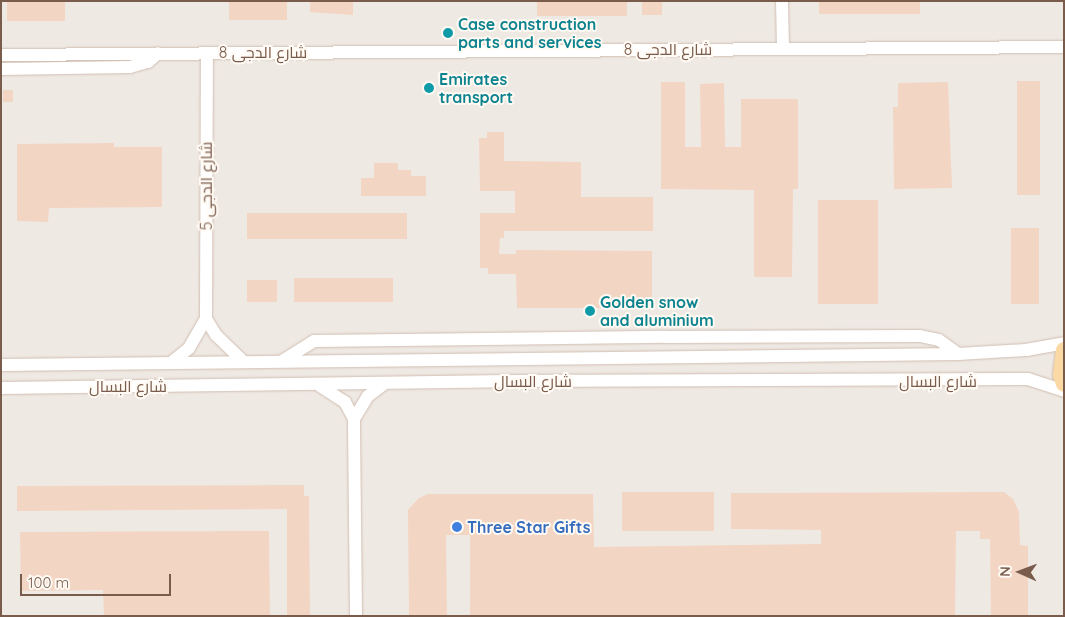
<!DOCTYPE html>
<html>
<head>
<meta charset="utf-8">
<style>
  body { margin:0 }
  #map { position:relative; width:1065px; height:617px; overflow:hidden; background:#fdf6ec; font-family:Quicksand,Cairo,sans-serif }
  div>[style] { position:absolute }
  .industrial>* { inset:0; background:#efe9e4; transform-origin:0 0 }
  .building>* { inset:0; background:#f3d5c3; transform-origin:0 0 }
  .roads { filter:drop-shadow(0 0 1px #d1beb0) drop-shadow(0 0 1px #d1beb0) }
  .minor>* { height:12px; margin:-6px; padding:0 6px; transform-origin:6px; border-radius:6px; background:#fff }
  .major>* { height:16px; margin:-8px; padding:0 8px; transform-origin:8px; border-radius:8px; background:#fbd9a5 }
  .dots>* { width:14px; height:14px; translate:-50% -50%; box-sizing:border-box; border:2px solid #fffaf3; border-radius:50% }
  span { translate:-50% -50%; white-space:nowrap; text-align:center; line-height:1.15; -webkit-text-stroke:4px #fffaf3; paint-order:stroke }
  .culture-label { font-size:16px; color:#0d838f; font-weight:700 }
  .left { translate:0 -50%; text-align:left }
  .street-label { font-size:16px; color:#7a5c4d }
  .shop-label { font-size:16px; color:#366cbe; font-weight:700 }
  .frame { position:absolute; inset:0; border:2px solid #7a5c4d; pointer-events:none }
  .north { position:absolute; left:995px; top:547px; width:50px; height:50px; -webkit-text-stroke:4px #fffaf3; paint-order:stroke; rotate:272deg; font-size:14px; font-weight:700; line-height:20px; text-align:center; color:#7a5c4d }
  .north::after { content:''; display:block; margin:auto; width:18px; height:22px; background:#7a5c4d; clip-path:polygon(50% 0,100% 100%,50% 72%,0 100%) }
  .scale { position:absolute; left:20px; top:574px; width:151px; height:22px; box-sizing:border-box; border:2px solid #7a5c4d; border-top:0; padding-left:6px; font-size:15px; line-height:18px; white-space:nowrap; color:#7a5c4d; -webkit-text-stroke:4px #fffaf3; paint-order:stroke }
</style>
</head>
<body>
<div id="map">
  <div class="industrial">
    <i style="left:1px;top:1px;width:1063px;height:615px"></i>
  </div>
  <div class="building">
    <i style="left:7px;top:1px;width:58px;height:20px"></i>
    <i style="clip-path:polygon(310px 1px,353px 1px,353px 15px,310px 12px)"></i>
    <i style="left:537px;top:1px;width:90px;height:15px"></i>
    <i style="left:642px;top:1px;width:20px;height:14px"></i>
    <i style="left:819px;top:1px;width:101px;height:13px"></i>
    <i style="left:287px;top:2px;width:18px;height:58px;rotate:90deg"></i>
    <i style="left:1017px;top:81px;width:23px;height:114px"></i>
    <i style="clip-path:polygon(661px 82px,685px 82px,685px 147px,701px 147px,700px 84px,724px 83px,725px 147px,741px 147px,741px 99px,798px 99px,798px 189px,793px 189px,792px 277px,754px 277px,754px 190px,661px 189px)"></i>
    <i style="clip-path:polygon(948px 82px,952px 188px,894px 189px,893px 107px,898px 107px,898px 83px)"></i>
    <i style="left:3px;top:90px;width:10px;height:12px"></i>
    <i style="clip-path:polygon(487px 132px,504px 132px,504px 161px,581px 162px,581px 197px,653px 197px,653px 231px,504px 231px,504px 238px,500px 238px,499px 254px,516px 254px,516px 250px,652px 251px,652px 308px,517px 308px,516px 274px,488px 274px,488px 268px,480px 268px,480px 213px,515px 213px,515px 191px,480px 191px,479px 138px,487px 138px)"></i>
    <i style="clip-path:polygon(114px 143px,114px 147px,162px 147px,162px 207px,49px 208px,48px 222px,17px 221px,17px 144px)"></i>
    <i style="clip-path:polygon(374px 163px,398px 163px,398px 170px,411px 170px,411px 176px,426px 176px,426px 196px,361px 196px,361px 178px,374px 178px)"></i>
    <i style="left:818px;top:200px;width:60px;height:104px"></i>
    <i style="left:247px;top:213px;width:160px;height:26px"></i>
    <i style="left:1011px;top:228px;width:28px;height:76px"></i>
    <i style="left:294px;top:278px;width:99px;height:24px"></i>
    <i style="left:247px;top:280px;width:30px;height:22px"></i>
    <i style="clip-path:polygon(304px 485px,304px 496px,309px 496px,310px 616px,287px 616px,287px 509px,17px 511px,17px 486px)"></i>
    <i style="left:714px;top:492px;width:39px;height:92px;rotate:90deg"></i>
    <i style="clip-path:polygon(1004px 492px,1013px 499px,1019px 512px,1020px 545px,1028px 546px,1028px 616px,991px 616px,990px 539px,980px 539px,980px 531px,956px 531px,955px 616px,470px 616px,470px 535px,446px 535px,447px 616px,409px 616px,408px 510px,419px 498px,428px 494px,593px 494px,594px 547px,821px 544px,821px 530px,731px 529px,731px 493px)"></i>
    <i style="clip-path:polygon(269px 531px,270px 616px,104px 616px,103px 590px,21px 591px,20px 532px)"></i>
  </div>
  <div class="roads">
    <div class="minor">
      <i style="left:782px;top:1px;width:47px;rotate:88.8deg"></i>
      <i style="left:1px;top:55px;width:1063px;rotate:-0.43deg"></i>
      <i style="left:1px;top:69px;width:129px;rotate:-0.9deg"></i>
      <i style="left:130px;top:67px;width:19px;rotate:-16deg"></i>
      <i style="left:148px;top:62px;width:13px;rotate:-42deg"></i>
      <i style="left:206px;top:319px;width:19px;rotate:58deg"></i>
      <i style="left:216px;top:335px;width:37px;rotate:44deg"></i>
      <i style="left:282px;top:361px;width:38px;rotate:-32deg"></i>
      <i style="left:314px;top:341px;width:351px;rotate:-0.7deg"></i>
      <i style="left:665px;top:337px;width:255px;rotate:-0.2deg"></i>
      <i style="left:920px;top:336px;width:19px;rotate:12deg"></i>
      <i style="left:939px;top:340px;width:24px;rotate:36deg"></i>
      <i style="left:172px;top:362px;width:22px;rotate:-39deg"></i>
      <i style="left:189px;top:348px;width:34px;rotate:-60deg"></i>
      <i style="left:206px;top:319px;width:266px;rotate:-89.8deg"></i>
      <i style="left:1px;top:365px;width:957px;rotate:-0.66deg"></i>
      <i style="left:958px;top:354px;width:68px;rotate:-3.4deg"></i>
      <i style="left:1026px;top:350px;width:39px;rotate:-10deg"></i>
      <i style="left:320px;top:386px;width:30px;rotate:33deg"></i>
      <i style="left:345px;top:402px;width:19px;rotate:62deg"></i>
      <i style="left:1px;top:388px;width:515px;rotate:-0.78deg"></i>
      <i style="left:516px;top:381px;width:512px;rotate:-0.22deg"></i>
      <i style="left:1028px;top:379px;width:38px;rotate:18deg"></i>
      <i style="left:356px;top:616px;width:197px;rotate:-90.6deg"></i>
      <i style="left:354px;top:419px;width:27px;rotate:-59deg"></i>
      <i style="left:368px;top:396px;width:20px;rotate:-37deg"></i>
    </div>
    <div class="major">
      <i style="left:1064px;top:350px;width:25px;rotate:97deg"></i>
      <i style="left:1061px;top:375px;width:9px;rotate:72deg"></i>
    </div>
  </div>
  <div class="dots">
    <i style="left:448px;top:33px;background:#0f9aa8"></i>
    <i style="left:429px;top:88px;background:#0f9aa8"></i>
    <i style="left:590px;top:311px;background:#0f9aa8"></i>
    <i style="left:457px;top:527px;background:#3f7fe0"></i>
  </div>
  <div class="culture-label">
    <span class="left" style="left:458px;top:33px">Case construction<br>parts and services</span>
    <span class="left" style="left:439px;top:88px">Emirates<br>transport</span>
    <span class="left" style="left:600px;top:311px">Golden snow<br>and aluminium</span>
  </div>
  <div class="street-label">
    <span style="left:668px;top:49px">شارع الدجى 8</span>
    <span style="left:263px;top:52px">شارع الدجى 8</span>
    <span style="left:206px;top:186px;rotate:-90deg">شارع الدجى 5</span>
    <span style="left:533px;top:381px">شارع البسال</span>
    <span style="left:938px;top:381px">شارع البسال</span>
    <span style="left:128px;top:386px">شارع البسال</span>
  </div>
  <div class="shop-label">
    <span class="left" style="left:467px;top:527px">Three Star Gifts</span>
  </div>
  <div class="frame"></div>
  <div class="north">N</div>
  <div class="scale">100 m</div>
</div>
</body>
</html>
